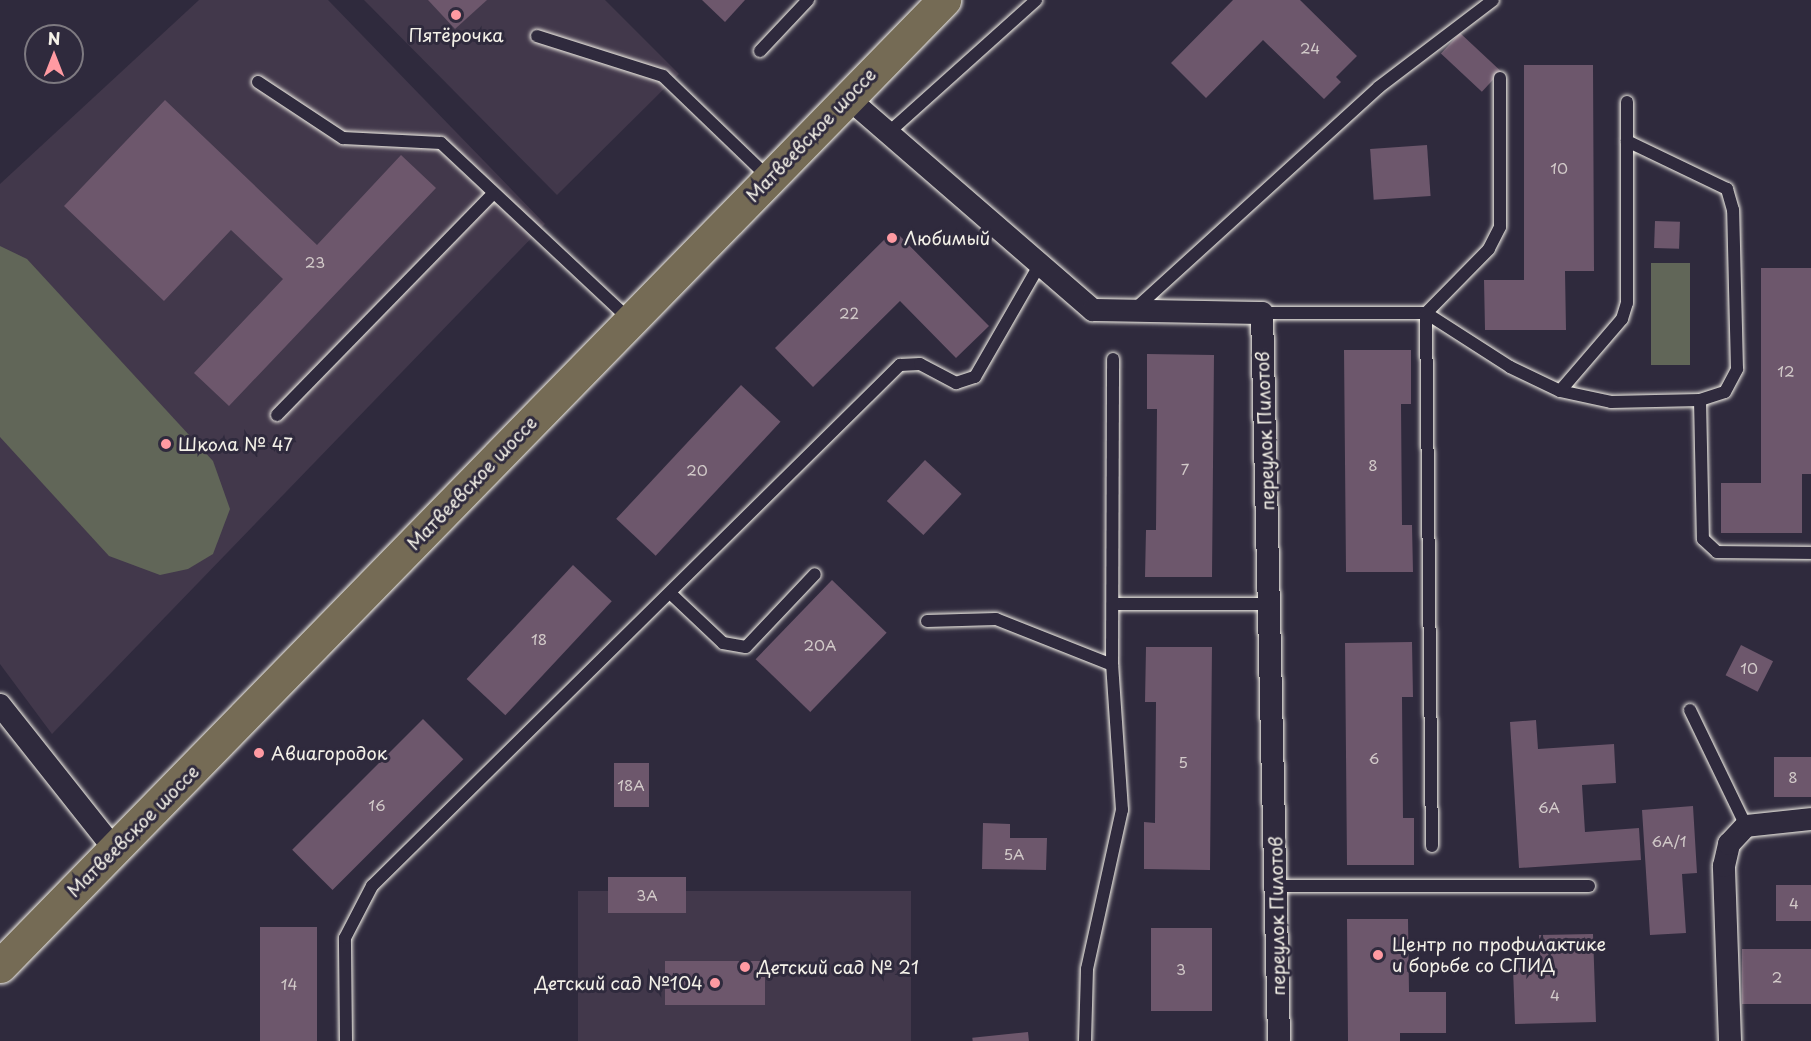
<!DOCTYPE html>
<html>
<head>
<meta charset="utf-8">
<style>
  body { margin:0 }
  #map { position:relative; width:1811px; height:1041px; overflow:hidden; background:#2f2a3d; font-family:"Playpen Sans",sans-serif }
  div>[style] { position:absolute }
  .built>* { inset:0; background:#42384b; transform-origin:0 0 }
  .green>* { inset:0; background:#616658; transform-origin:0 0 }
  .building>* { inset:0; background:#6d576c; transform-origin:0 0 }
  .roads { filter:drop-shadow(0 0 2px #f4f1e8) drop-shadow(0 0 2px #f4f1e8) }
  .service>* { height:12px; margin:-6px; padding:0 6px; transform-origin:6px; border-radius:6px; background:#2f2a3d }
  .minor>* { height:22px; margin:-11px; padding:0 11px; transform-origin:11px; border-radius:11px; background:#2f2a3d }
  .primary>* { height:33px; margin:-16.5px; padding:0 16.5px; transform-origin:16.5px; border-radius:16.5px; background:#756b55 }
  .dots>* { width:16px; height:16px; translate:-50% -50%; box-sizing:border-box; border:3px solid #2f2a3d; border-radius:50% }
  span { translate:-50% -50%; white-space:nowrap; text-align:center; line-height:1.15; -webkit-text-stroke:6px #2f2a3d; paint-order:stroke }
  .number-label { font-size:15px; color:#d2cac9 }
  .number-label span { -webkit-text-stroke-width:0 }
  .poi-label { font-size:18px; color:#f4f1e8 }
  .left { translate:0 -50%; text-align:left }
  .right { translate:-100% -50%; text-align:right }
  .street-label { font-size:18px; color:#f4f1e8 }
  .north { position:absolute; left:24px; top:24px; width:60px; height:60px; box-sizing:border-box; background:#2f2a3d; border:2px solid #7e7a81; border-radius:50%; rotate:0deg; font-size:16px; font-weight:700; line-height:24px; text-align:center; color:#f4f1e8 }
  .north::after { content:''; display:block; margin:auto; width:21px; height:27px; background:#ff9aa2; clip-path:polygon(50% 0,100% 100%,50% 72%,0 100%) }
</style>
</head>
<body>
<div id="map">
  <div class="built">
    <i style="clip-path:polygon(199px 0,328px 0,545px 224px,52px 734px,0 664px,0 184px)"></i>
    <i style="clip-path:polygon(364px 0,605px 0,679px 74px,557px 195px)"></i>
    <i style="left:911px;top:891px;width:150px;height:333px;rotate:90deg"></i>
  </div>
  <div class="green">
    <i style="clip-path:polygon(0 246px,27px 259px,213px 461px,230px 509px,213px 554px,188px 569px,160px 575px,109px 556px,0 437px)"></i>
    <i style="left:1651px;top:263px;width:39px;height:102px"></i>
  </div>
  <div class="building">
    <i style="clip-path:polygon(428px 0,487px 0,455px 29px)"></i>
    <i style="clip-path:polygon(702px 0,745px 0,725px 22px)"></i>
    <i style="clip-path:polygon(1233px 0,1300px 0,1357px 56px,1336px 77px,1341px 82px,1324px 99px,1263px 40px,1206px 98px,1171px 63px)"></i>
    <i style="left:1460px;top:33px;width:56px;height:28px;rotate:43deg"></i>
    <i style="clip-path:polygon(1524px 65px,1593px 65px,1594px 271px,1565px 271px,1566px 330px,1485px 330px,1484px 280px,1524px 280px)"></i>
    <i style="clip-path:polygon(165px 100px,317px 245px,401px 155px,436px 188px,229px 406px,194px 373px,283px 279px,231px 230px,164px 301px,64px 206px)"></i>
    <i style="left:1427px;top:145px;width:51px;height:57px;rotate:86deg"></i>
    <i style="left:1655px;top:221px;width:25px;height:27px;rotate:2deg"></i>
    <i style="clip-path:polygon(894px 230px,989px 326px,956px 358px,900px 301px,813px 387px,775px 348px)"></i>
    <i style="clip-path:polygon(1761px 268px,1811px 268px,1811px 474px,1802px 474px,1802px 533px,1721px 533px,1721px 483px,1761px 483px)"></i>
    <i style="clip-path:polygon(1344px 350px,1411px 350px,1411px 404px,1401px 404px,1402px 525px,1412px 525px,1413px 572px,1346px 572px)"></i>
    <i style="clip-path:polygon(1147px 354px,1214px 355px,1212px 577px,1145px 577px,1146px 530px,1156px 530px,1157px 409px,1147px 409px)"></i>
    <i style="left:741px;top:385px;width:54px;height:183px;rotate:43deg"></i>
    <i style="left:925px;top:460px;width:50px;height:56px;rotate:43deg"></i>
    <i style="left:573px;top:565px;width:53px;height:156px;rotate:43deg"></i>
    <i style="left:832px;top:580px;width:76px;height:110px;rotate:44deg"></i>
    <i style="clip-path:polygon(1412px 642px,1413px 697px,1402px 697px,1403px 818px,1414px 818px,1414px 865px,1347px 865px,1345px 643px)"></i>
    <i style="left:1741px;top:645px;width:36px;height:34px;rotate:27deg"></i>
    <i style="clip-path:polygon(1146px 647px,1212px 647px,1210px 870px,1144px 869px,1144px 822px,1155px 823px,1156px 702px,1145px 702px)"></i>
    <i style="left:423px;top:719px;width:57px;height:185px;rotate:45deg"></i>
    <i style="clip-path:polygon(1536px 720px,1538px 749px,1614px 744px,1616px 783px,1582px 785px,1585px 832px,1639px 828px,1641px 860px,1519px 868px,1510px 722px)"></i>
    <i style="left:1811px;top:757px;width:40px;height:37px;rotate:90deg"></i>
    <i style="left:614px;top:763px;width:35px;height:44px"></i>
    <i style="clip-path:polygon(1693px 806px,1697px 873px,1682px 874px,1686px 933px,1650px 935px,1642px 810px)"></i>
    <i style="clip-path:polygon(983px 823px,1010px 824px,1010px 838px,1047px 838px,1046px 870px,982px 869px)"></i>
    <i style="left:608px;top:877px;width:78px;height:36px"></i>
    <i style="left:1811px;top:885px;width:36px;height:35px;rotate:90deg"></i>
    <i style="clip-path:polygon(1347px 919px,1408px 919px,1409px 992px,1446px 992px,1446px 1033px,1400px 1033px,1400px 1041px,1348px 1041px)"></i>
    <i style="left:260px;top:927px;width:57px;height:114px"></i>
    <i style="left:1151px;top:928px;width:61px;height:83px"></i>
    <i style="clip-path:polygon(1593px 934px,1596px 1022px,1515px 1024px,1513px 968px,1541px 967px,1539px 935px)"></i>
    <i style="left:1811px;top:949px;width:55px;height:69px;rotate:90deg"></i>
    <i style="left:665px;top:961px;width:100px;height:44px"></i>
    <i style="left:1028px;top:1032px;width:9px;height:56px;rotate:84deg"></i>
  </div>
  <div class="roads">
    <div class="service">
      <i style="left:537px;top:36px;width:132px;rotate:17.6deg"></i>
      <i style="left:663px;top:76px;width:146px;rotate:43.9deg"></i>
      <i style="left:760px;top:51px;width:70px;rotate:-46.7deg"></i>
      <i style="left:1500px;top:78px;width:149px;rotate:90deg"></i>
      <i style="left:1500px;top:227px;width:25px;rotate:117deg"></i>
      <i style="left:1489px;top:249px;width:90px;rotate:134.5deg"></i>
      <i style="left:1426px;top:313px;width:100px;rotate:32.7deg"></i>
      <i style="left:1510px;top:367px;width:55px;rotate:25.6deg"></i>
      <i style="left:1560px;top:391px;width:52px;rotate:12.2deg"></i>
      <i style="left:1611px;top:402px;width:89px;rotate:-1.3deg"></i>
      <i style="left:1700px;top:400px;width:26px;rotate:-18deg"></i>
      <i style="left:1725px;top:392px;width:26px;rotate:-62deg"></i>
      <i style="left:1737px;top:369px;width:159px;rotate:-91.4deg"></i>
      <i style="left:1733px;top:210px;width:22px;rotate:-106deg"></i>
      <i style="left:1727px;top:189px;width:111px;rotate:-154.4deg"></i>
      <i style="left:258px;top:82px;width:102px;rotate:33.4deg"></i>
      <i style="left:343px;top:138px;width:98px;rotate:2.9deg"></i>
      <i style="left:441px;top:143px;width:259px;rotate:43.1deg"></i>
      <i style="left:888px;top:133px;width:199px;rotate:-41.9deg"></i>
      <i style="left:1134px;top:310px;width:331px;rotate:-42.3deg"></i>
      <i style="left:1379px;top:87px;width:143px;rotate:-37.3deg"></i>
      <i style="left:1262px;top:313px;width:164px"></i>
      <i style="left:1426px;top:313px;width:533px;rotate:89.36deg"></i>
      <i style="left:1560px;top:391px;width:95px;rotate:-49.3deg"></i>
      <i style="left:1622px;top:319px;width:17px;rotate:-73deg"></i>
      <i style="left:1627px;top:303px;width:201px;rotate:-90deg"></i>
      <i style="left:1700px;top:400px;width:139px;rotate:88.8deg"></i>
      <i style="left:1703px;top:539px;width:19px;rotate:43deg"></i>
      <i style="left:1717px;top:552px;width:94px;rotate:0.6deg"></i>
      <i style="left:277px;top:415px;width:310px;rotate:-45.7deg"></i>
      <i style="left:670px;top:593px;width:73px;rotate:43.3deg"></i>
      <i style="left:723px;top:643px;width:23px;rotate:10deg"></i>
      <i style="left:746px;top:647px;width:100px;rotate:-46.6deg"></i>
      <i style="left:1113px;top:604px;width:157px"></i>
      <i style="left:927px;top:621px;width:69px;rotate:-1.7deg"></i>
      <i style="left:996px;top:619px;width:125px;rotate:21.6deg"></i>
      <i style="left:1690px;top:710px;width:129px;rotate:64.2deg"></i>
      <i style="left:1277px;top:886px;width:312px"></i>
      <i style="left:346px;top:1041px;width:103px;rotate:-90.6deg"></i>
      <i style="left:345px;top:938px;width:59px;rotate:-62.6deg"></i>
      <i style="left:372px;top:886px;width:742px;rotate:-44.62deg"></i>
      <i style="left:900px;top:365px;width:20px;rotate:-3deg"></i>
      <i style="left:920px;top:364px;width:41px;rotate:27.8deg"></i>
      <i style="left:956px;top:383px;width:20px;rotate:-18deg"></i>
      <i style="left:975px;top:377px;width:130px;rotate:-60.1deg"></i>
      <i style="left:1085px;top:1041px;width:72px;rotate:-88.4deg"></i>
      <i style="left:1087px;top:969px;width:163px;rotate:-77.6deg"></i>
      <i style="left:1122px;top:810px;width:145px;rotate:-93.9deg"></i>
      <i style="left:1112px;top:665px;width:306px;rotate:-89.8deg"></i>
    </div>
    <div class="minor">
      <i style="left:848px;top:98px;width:324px;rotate:40.9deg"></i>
      <i style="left:1093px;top:310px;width:169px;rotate:1deg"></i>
      <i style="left:1262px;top:313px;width:728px;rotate:88.66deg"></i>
      <i style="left:0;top:705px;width:184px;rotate:51.6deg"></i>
      <i style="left:1730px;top:1041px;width:175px;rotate:-92deg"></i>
      <i style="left:1724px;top:866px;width:23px;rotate:-77deg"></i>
      <i style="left:1729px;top:844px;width:25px;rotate:-47deg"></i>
      <i style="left:1746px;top:826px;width:65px;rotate:-6.1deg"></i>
    </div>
    <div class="primary">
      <i style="left:0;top:966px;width:1351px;rotate:-45.66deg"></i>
    </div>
  </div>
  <div class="dots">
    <i style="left:456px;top:15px;background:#ff9aa2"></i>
    <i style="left:892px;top:238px;background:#ff9aa2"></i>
    <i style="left:166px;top:444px;background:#ff9aa2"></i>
    <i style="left:259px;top:753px;background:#ff9aa2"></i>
    <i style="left:1378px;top:955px;background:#ff9aa2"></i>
    <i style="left:745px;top:967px;background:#ff9aa2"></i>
    <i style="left:715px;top:983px;background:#ff9aa2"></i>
  </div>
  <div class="number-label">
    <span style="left:1310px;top:48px">24</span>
    <span style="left:1559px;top:168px">10</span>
    <span style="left:315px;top:262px">23</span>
    <span style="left:849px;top:313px">22</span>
    <span style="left:1786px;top:371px">12</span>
    <span style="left:1373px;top:465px">8</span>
    <span style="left:1185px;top:469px">7</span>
    <span style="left:697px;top:470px">20</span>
    <span style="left:539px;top:639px">18</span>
    <span style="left:820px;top:645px">20А</span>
    <span style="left:1749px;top:668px">10</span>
    <span style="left:1374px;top:758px">6</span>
    <span style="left:1183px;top:762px">5</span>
    <span style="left:1793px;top:777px">8</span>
    <span style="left:631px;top:785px">18А</span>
    <span style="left:377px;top:805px">16</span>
    <span style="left:1549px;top:807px">6А</span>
    <span style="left:1669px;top:841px">6А/1</span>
    <span style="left:1014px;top:854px">5А</span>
    <span style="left:647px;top:895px">3А</span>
    <span style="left:1794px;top:903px">4</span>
    <span style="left:1181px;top:969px">3</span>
    <span style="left:1777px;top:977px">2</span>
    <span style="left:289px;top:984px">14</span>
    <span style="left:1555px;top:995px">4</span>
  </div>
  <div class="poi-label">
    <span style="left:456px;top:35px">Пятёрочка</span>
    <span class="left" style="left:904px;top:238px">Любимый</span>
    <span class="left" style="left:178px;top:444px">Школа № 47</span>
    <span class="left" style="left:271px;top:753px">Авиагородок</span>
    <span class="left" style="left:1392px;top:955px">Центр по профилактике<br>и борьбе со СПИД</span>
    <span class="left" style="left:757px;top:967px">Детский сад № 21</span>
    <span class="right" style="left:703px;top:983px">Детский сад №104</span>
  </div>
  <div class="street-label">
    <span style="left:811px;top:135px;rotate:-46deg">Матвеевское шоссе</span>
    <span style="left:1265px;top:431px;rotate:-92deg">переулок Пилотов</span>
    <span style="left:472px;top:483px;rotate:-46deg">Матвеевское шоссе</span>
    <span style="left:133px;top:831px;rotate:-45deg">Матвеевское шоссе</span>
    <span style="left:1277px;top:916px;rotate:-91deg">переулок Пилотов</span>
  </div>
  <div class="north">N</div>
</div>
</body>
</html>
